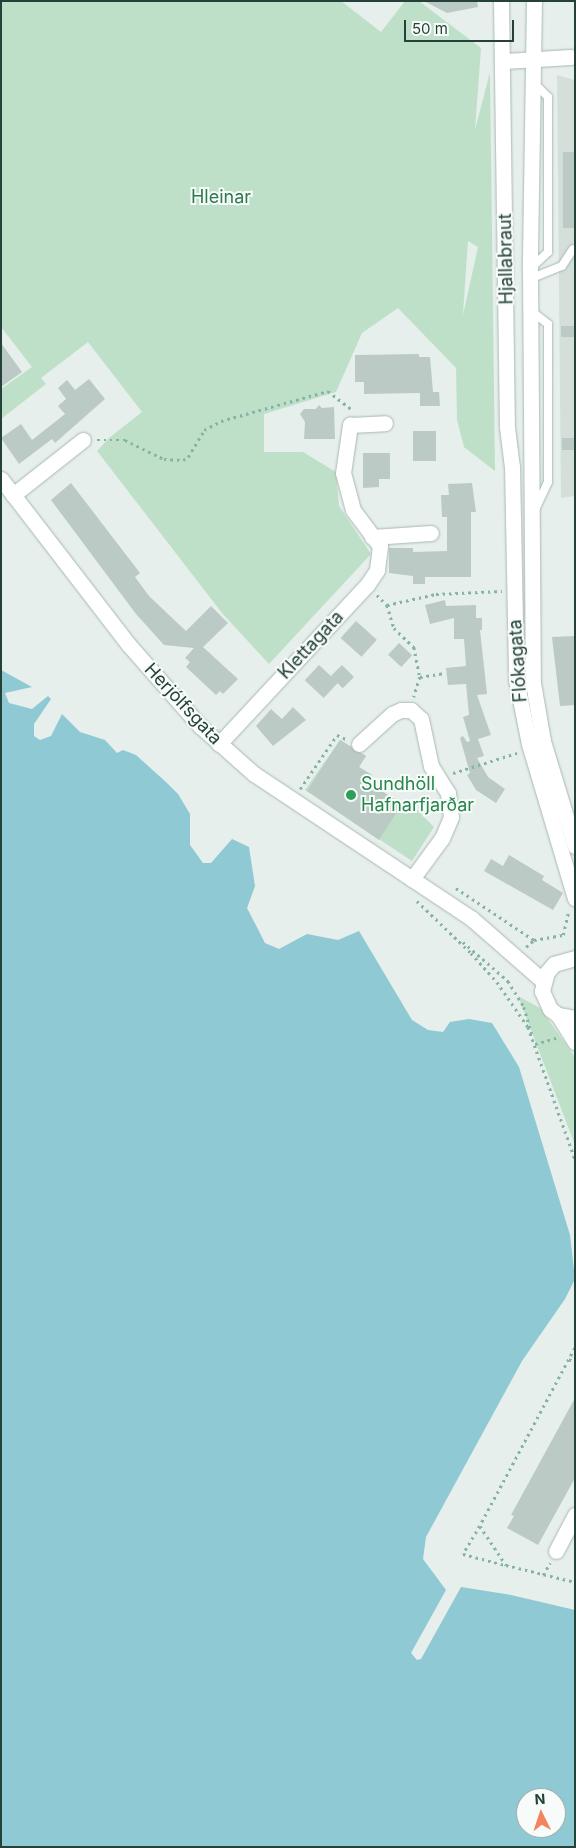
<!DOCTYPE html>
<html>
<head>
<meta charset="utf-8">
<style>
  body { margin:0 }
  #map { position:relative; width:576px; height:1848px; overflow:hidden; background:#e6efeb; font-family:Inter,sans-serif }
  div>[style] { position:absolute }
  .built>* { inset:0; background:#d4dfda }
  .green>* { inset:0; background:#bfe0c8 }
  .water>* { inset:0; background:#8ec9d4 }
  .building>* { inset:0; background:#bbcac4; transform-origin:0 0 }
  .path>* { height:2.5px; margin-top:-1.25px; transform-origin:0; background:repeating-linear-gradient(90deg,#86b3a5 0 2.5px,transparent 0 6.5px) }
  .roads { filter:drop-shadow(0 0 1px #a8b8b2) drop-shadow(0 0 1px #a8b8b2) }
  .lane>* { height:8px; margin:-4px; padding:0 4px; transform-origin:4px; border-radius:4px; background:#fff }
  .street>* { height:15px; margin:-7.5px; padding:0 7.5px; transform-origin:7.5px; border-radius:7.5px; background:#fff }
  .secondary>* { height:15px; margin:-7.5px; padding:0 7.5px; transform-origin:7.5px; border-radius:7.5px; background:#fff }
  .dots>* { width:14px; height:14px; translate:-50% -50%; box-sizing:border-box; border:2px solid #f7fbf9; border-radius:50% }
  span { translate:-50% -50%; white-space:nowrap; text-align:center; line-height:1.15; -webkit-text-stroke:4px #f7fbf9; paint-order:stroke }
  .park-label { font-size:18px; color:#2d7a4b }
  .street-label { font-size:18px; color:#24423a }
  .leisure-label { font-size:18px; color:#27864d }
  .left { translate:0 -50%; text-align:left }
  .frame { position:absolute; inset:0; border:2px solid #24423a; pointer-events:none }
  .north { position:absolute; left:516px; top:1788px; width:50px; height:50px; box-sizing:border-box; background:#f7fbf9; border:1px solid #a3b1ad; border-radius:50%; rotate:356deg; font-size:14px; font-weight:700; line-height:20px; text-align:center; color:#24423a }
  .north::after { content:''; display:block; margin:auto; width:18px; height:22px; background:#f4845f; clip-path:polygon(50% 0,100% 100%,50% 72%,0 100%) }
  .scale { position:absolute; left:404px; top:20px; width:110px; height:22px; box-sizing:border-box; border:2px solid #24423a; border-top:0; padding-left:6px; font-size:15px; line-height:18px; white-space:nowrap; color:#24423a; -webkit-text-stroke:4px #f7fbf9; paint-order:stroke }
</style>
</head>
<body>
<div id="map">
  <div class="built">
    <i style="clip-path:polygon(557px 75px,575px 80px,575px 496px,561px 498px)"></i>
  </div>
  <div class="green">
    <i style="clip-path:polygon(evenodd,1px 1px,341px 1px,381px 32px,405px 1px,419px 1px,481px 48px,475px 130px,490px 72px,495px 471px,464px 447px,457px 420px,456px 368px,398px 308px,362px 333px,336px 392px,264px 414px,264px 452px,303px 452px,336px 472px,339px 506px,371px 554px,269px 664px,222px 613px,97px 451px,109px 438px,142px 412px,88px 342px,41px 378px,46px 384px,1px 419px,1px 389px,32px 367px,1px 327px,1px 1px,468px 241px,478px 247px,463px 315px,463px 314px,468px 241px)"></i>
    <i style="clip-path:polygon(340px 740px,366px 756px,359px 767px,372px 775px,368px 782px,402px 804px,410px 803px,434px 827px,412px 861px,305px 790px)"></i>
    <i style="clip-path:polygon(518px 996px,540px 1008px,575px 1057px,575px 1145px)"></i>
  </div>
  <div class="water">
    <i style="clip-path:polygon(evenodd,1px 670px,32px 687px,5px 693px,9px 703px,32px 709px,48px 696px,51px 699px,34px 724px,34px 736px,40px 740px,51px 736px,62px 714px,80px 732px,105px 740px,117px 753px,123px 750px,136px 755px,167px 783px,178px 794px,190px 814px,190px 845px,203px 863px,211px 863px,232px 839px,249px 847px,255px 886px,247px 908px,265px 943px,279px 949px,307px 934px,338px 940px,359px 931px,412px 1020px,428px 1030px,443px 1032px,450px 1022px,469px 1019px,492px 1023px,519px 1067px,570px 1235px,575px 1279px,565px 1299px,522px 1361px,426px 1537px,423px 1559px,446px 1590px,411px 1653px,417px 1660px,421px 1659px,461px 1587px,511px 1595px,575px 1610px,575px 1847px,1px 1847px,1px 670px,526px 1798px,556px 1798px,556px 1828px,526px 1828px,526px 1798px)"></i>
  </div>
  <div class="building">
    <i style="clip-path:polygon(424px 1px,477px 1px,478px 7px,447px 13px)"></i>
    <i style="left:563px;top:152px;width:12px;height:76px"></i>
    <i style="left:561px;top:326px;width:14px;height:11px"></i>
    <i style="clip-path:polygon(1px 343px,22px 372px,1px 387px)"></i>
    <i style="clip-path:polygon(419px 354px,419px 357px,430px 357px,433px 392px,439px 392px,440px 406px,420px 406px,420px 393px,364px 394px,364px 382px,355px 382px,355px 355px)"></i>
    <i style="clip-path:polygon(89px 379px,105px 399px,55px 443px,52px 439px,19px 464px,1px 438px,21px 424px,32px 440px,65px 414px,58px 406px,66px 399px,58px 388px,67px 380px,75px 390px)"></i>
    <i style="clip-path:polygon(319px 405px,322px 408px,334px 407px,335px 439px,304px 439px,305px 422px,300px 414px,304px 409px,316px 409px)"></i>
    <i style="left:413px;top:431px;width:23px;height:30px"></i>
    <i style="left:562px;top:438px;width:13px;height:12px"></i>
    <i style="clip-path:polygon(363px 453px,390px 453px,390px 479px,379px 479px,379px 487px,363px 488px)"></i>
    <i style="clip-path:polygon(71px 483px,140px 573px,135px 577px,149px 596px,186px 631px,211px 606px,228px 623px,203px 647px,238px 679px,223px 694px,220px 691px,216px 695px,186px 667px,190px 662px,185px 658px,194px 648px,164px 645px,136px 614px,51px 500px)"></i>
    <i style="clip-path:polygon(472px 483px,476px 512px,471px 512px,471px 577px,425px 577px,425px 584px,413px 584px,413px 576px,389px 573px,389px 548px,413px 548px,413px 552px,447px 551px,447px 517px,442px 517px,441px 495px,449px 495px,448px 484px)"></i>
    <i style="clip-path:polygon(445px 600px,446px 606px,476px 605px,476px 618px,482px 618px,482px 630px,480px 630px,487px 694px,477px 695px,491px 735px,478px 739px,484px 756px,477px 758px,488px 777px,505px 789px,496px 803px,476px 790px,467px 775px,470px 773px,460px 738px,463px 736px,467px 742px,470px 741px,463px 717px,469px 715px,466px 684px,448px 685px,446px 668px,466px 666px,464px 639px,454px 639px,454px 618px,430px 624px,425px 605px)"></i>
    <i style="left:356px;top:621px;width:28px;height:23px;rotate:42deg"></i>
    <i style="clip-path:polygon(575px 636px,575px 705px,560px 706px,552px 637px)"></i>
    <i style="left:399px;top:643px;width:18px;height:16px;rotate:43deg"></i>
    <i style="left:319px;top:665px;width:26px;height:21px;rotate:43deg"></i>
    <i style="left:342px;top:665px;width:17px;height:16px;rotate:45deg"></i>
    <i style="clip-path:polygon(293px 707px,306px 720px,273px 746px,256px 726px,271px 709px,282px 719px)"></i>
    <i style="clip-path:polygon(340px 740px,366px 756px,359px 767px,372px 775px,368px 782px,402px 804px,379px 840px,307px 791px)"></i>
    <i style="clip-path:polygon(509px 855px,544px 876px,542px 880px,563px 893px,553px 910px,484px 871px,491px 859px,503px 866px)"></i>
    <i style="clip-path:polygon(575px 1398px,575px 1478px,538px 1545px,507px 1528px,514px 1516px,511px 1515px)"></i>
  </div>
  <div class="path">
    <i style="left:97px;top:440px;width:28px"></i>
    <i style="left:125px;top:440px;width:43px;rotate:26deg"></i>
    <i style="left:164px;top:459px;width:19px;rotate:3deg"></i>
    <i style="left:183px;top:460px;width:6px;rotate:-31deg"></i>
    <i style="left:188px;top:457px;width:31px;rotate:-59deg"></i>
    <i style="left:204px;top:430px;width:19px;rotate:-28deg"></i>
    <i style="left:221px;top:421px;width:111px;rotate:-15.7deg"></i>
    <i style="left:328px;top:391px;width:29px;rotate:38deg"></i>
    <i style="left:574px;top:528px;width:1px"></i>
    <i style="left:377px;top:595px;width:14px;rotate:45deg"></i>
    <i style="left:387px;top:605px;width:24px;rotate:73deg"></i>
    <i style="left:394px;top:628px;width:28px;rotate:44deg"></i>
    <i style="left:414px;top:647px;width:31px;rotate:79deg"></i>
    <i style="left:420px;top:677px;width:21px;rotate:107deg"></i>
    <i style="left:387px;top:605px;width:50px;rotate:-12.7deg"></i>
    <i style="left:436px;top:594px;width:66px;rotate:-2.6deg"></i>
    <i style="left:420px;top:677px;width:25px;rotate:-9deg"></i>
    <i style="left:453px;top:773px;width:67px;rotate:-17.4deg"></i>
    <i style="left:300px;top:789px;width:65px;rotate:-55.6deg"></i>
    <i style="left:337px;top:735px;width:10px;rotate:24deg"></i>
    <i style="left:456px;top:888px;width:94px;rotate:33.7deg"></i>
    <i style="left:534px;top:940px;width:29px;rotate:-10deg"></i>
    <i style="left:563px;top:935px;width:26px;rotate:-77deg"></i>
    <i style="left:417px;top:901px;width:75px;rotate:43.9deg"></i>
    <i style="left:471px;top:953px;width:39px;rotate:48deg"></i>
    <i style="left:497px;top:982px;width:55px;rotate:55.4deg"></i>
    <i style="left:528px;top:1027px;width:140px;rotate:70.4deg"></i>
    <i style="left:463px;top:942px;width:60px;rotate:40.9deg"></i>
    <i style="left:508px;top:981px;width:31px;rotate:58deg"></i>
    <i style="left:524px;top:1007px;width:29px;rotate:74deg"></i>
    <i style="left:526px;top:947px;width:11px;rotate:-41deg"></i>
    <i style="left:535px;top:1044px;width:22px;rotate:-16deg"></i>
    <i style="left:575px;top:1348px;width:202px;rotate:118.1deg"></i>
    <i style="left:480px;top:1526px;width:47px;rotate:56.3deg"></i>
    <i style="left:506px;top:1565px;width:71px;rotate:13.8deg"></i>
    <i style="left:569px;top:1359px;width:7px;rotate:27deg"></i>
    <i style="left:480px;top:1526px;width:33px;rotate:121deg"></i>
    <i style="left:463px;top:1554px;width:43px;rotate:14.7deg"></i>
    <i style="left:543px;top:1575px;width:14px;rotate:-60deg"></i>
  </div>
  <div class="roads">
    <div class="lane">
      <i style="left:532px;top:267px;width:22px;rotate:-43deg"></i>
      <i style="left:548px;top:252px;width:155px;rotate:-90deg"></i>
      <i style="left:548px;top:97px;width:21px;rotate:-135deg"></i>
      <i style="left:537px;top:276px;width:27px;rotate:-22deg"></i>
      <i style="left:562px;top:266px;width:20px;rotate:-57deg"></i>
      <i style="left:530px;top:310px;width:23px;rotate:38deg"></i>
      <i style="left:548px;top:324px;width:158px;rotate:90deg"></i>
      <i style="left:548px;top:482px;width:31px;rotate:115deg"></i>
    </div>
    <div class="street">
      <i style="left:504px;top:61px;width:67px;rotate:-3.4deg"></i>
      <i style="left:13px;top:495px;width:89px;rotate:-38.2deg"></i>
      <i style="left:372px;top:537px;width:59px;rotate:-3.9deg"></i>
      <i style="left:219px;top:744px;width:217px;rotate:-47.1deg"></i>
      <i style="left:367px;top:585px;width:18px;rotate:-56deg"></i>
      <i style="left:377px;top:570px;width:24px;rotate:-83deg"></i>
      <i style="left:380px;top:546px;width:45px;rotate:-126.9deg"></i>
      <i style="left:353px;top:510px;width:38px;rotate:-105deg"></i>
      <i style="left:343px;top:473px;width:49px;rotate:-81.7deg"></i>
      <i style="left:350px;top:425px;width:35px;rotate:-3deg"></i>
      <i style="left:359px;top:744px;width:45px;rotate:-42.3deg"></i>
      <i style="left:392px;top:714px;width:10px;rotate:-24deg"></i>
      <i style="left:401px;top:710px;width:10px"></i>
      <i style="left:411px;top:710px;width:13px;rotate:42deg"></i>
      <i style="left:421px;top:719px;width:48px;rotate:78deg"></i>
      <i style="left:431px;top:766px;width:32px;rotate:58deg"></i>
      <i style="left:448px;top:793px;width:24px;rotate:83deg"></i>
      <i style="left:451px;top:817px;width:23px;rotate:113deg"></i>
      <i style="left:442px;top:838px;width:51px;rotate:126.2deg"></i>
      <i style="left:556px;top:1551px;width:41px;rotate:-62.2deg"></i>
    </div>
    <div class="secondary">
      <i style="left:501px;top:1px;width:426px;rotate:89.2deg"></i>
      <i style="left:507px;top:427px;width:39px;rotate:83deg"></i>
      <i style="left:512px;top:466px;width:213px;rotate:88.9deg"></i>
      <i style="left:516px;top:679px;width:66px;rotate:78.7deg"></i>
      <i style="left:529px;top:744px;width:161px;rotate:73.4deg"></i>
      <i style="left:534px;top:1px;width:268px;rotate:90.9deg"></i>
      <i style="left:530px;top:269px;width:414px;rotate:89.6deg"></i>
      <i style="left:533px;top:683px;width:59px;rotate:80.2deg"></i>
      <i style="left:543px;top:741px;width:110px;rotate:73.1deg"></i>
      <i style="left:1px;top:479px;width:210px;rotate:52.4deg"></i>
      <i style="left:129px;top:645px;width:108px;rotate:48.8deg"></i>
      <i style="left:200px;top:726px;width:72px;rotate:41.6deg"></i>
      <i style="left:254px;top:774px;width:260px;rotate:33.6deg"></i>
      <i style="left:471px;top:918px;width:96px;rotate:41.2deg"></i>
      <i style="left:575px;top:958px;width:22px;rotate:164deg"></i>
      <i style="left:554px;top:964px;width:11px;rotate:131deg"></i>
      <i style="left:547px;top:972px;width:20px;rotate:105deg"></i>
      <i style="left:542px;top:991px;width:20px;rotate:66deg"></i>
      <i style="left:550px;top:1009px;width:10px;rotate:37deg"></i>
      <i style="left:558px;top:1015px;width:17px;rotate:10deg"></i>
      <i style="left:558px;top:1015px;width:32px;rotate:58deg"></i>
    </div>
  </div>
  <div class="dots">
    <i style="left:351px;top:795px;background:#2e9e5b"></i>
  </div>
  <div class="park-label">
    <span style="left:221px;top:197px">Hleinar</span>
  </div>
  <div class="street-label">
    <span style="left:506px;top:259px;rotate:-91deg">Hjallabraut</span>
    <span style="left:311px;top:645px;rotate:-47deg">Klettagata</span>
    <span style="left:518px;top:661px;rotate:-94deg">Flókagata</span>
    <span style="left:183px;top:704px;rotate:47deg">Herjólfsgata</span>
  </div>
  <div class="leisure-label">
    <span class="left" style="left:361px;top:795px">Sundhöll<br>Hafnarfjarðar</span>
  </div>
  <div class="frame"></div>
  <div class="north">N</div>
  <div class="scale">50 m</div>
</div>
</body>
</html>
